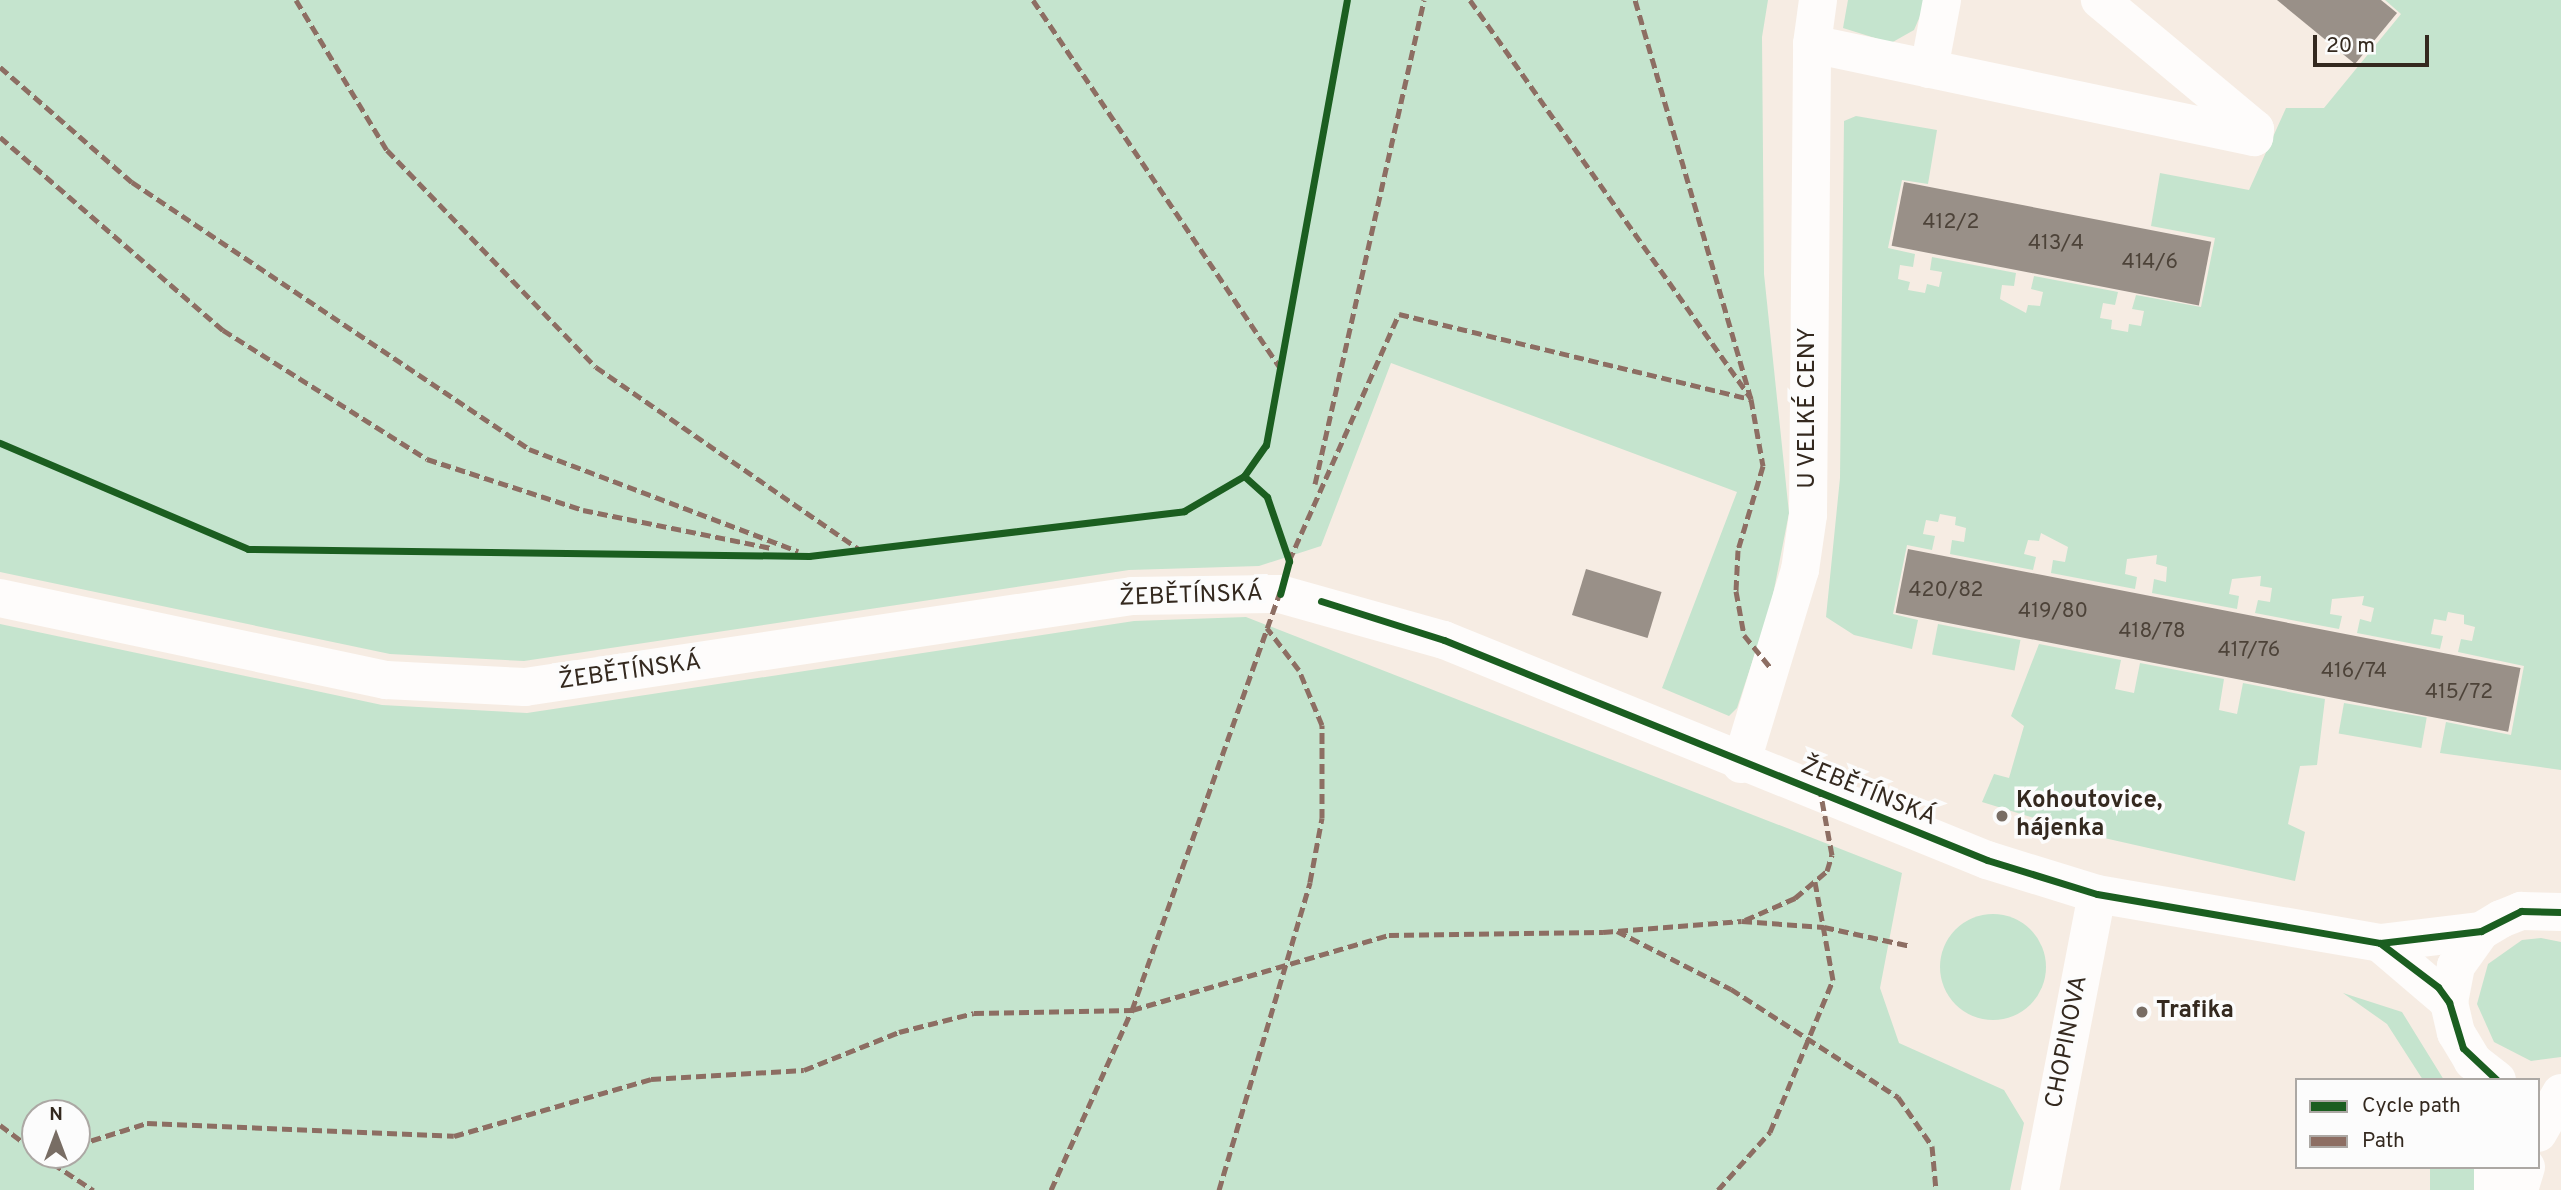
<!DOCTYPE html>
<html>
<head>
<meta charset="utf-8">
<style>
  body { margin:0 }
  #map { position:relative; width:2561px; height:1190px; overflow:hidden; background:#f6ece3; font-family:Overpass,sans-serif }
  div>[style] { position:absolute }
  .green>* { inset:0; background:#c5e4ce; transform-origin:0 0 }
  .round { border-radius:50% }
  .building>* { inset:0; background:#999088; transform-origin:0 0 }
  .minor>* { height:38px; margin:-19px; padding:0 19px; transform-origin:19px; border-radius:19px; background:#fefcfb }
  .tertiary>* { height:38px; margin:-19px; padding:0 19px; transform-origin:19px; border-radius:19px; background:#fefcfb }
  .quiet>* { height:5px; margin-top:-2.5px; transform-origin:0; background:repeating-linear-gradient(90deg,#8d6e63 0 10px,transparent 0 15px) }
  .cycleway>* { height:7px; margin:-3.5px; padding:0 3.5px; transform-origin:3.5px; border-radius:3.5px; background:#1b5e20 }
  .dots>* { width:19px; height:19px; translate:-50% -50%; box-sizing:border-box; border:4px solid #fcfcfc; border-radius:50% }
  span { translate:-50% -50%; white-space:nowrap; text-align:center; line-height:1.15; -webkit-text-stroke:7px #fcfcfc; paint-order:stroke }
  .number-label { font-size:21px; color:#4d4339 }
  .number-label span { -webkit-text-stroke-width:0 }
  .street-label { font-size:24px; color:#34291f }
  .poi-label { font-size:24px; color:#34291f; font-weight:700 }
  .left { translate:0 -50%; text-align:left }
  .legend { position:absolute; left:2295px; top:1078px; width:245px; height:91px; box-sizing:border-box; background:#fcfcfc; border:2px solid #aca8a4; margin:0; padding:9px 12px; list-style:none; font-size:21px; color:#34291f }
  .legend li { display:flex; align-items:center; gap:14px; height:35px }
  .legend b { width:35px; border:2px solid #aca8a4 }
  .north { position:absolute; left:21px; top:1099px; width:70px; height:70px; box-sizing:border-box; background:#fcfcfc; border:2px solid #aca8a4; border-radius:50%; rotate:0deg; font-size:19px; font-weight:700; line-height:28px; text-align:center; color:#34291f }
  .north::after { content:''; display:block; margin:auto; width:24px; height:32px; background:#786d64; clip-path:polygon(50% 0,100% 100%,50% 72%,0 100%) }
  .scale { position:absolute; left:2313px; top:35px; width:116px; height:32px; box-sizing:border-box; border:4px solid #34291f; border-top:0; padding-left:9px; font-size:21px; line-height:24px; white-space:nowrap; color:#34291f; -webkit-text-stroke:5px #fcfcfc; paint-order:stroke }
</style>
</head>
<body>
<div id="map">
  <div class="green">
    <i style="clip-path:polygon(0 0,1768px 0,1762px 37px,1764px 274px,1789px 513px,1771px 605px,1737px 708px,1729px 716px,1662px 688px,1737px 492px,1391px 363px,1321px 546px,1259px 566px,1129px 570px,524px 661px,390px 654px,0 572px)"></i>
    <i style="clip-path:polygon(1848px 0,1927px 0,1914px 30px,1891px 43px,1843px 28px)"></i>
    <i style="clip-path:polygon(2385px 0,2561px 0,2561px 770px,2440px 753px,2446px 722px,2511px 735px,2524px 666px,2458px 652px,2461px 639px,2472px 641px,2475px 627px,2464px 624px,2464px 615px,2448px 612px,2446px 621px,2434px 619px,2431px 634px,2443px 636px,2440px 649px,2357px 633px,2360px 619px,2371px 622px,2374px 608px,2362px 605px,2364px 596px,2332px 599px,2330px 614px,2342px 616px,2339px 629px,2255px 613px,2258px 600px,2270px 602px,2272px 588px,2260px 586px,2261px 576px,2232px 579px,2229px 594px,2239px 596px,2237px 609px,2152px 593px,2154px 579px,2166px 582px,2167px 567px,2156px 564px,2157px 555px,2127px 559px,2125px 574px,2137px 577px,2135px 589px,2051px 573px,2053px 560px,2065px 562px,2068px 547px,2041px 533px,2039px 541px,2028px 540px,2024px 554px,2036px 557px,2033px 570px,1950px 554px,1952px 540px,1964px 542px,1966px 528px,1955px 525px,1956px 517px,1940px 514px,1938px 522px,1926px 520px,1923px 534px,1935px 536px,1932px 550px,1907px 545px,1893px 614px,1918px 620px,1912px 649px,1854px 635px,1826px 617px,1840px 478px,1844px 121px,1856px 116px,1937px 130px,1928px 184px,1902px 180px,1888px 248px,1915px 254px,1913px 267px,1900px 265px,1898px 279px,1910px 282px,1908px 290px,1925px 293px,1927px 284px,1939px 287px,1942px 272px,1930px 270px,1932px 257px,2016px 273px,2014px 286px,2002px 285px,2000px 299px,2026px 313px,2028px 305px,2040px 306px,2043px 292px,2031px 289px,2034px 276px,2113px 291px,2118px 292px,2115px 305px,2103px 303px,2100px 318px,2112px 320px,2111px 329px,2128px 332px,2129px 324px,2141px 326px,2144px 311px,2132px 309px,2136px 295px,2201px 307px,2215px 238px,2151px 226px,2160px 173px,2249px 190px,2286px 108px,2324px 108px,2401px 14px)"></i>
    <i style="clip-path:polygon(evenodd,1246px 617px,1902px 873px,1880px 988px,1899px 1043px,2004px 1090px,2024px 1123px,2010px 1190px,0 1190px,0 624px,382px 705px,527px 713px,1134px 621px,1246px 617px,35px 1113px,77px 1113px,77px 1155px,35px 1155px,35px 1113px)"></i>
    <i style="left:1938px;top:624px;width:84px;height:31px;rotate:11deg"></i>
    <i style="clip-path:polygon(2039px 644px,2121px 660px,2115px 689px,2134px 693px,2140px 663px,2224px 679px,2219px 710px,2237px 714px,2243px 683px,2325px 699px,2317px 765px,2300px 766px,2288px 824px,2305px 832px,2295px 881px,2082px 833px,1982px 802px,1994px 774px,2009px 778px,2024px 726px,2011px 716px)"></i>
    <i style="left:2344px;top:703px;width:84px;height:31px;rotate:10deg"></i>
    <i class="round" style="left:1940px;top:914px;width:106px;height:106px"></i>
    <i style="clip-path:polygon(2541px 938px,2561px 942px,2561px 1057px,2531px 1061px,2494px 1042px,2477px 1004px,2488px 964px,2522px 940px)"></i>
    <i style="clip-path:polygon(2343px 993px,2402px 1012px,2444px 1080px,2423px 1080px,2387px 1024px)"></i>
    <i style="left:2430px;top:1167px;width:46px;height:23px"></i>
  </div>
  <div class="building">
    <i style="clip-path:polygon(2277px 0,2381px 0,2397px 13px,2355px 64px)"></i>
    <i style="left:1904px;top:182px;width:313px;height:65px;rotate:11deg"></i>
    <i style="left:1908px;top:549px;width:624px;height:65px;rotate:11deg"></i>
    <i style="left:1586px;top:569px;width:79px;height:48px;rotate:17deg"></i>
  </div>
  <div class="minor">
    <i style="left:1812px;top:44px;width:452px;rotate:11.9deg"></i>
    <i style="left:2254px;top:137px;width:8px;rotate:-83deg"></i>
    <i style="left:2255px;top:129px;width:202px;rotate:-140.2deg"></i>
    <i style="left:1929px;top:69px;width:70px;rotate:-79.3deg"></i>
    <i style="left:1741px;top:764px;width:203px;rotate:-73.1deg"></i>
    <i style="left:1800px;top:570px;width:56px;rotate:-81.7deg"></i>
    <i style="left:1808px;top:515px;width:471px;rotate:-89.5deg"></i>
    <i style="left:1812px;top:44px;width:44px;rotate:-82.2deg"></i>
    <i style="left:2040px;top:1190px;width:301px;rotate:-79.1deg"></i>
  </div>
  <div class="tertiary">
    <i style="left:0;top:598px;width:395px;rotate:12deg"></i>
    <i style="left:386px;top:680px;width:139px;rotate:2.9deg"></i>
    <i style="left:525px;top:687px;width:614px;rotate:-8.53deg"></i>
    <i style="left:1132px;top:596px;width:148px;rotate:-0.8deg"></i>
    <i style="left:1280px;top:594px;width:170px;rotate:15.7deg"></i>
    <i style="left:1444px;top:640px;width:586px;rotate:22.06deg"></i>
    <i style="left:1987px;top:860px;width:115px;rotate:17.2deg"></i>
    <i style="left:2097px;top:894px;width:287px;rotate:9.8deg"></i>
    <i style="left:2380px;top:943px;width:102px;rotate:-6.8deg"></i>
    <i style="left:2380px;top:943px;width:91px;rotate:40.5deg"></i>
    <i style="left:2497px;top:1080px;width:31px;rotate:-142deg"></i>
    <i style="left:2473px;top:1061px;width:33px;rotate:-121deg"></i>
    <i style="left:2456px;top:1033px;width:32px;rotate:-103deg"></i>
    <i style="left:2449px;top:1002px;width:37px;rotate:-79deg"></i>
    <i style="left:2456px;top:966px;width:43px;rotate:-54.5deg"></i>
    <i style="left:2481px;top:931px;width:23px;rotate:-31deg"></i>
    <i style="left:2501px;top:919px;width:22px;rotate:-22deg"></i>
    <i style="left:2521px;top:911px;width:40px;rotate:1.4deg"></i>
    <i style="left:2538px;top:1133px;width:46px;rotate:-60.1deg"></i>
    <i style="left:2493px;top:1167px;width:23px;rotate:90deg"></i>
    <i style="left:2519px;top:1190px;width:24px;rotate:-73deg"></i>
  </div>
  <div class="quiet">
    <i style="left:296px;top:0;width:175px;rotate:58.8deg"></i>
    <i style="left:387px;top:150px;width:301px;rotate:46.1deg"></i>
    <i style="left:596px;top:367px;width:321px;rotate:34.7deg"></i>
    <i style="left:1033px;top:0;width:445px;rotate:56.1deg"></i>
    <i style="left:1470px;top:0;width:488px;rotate:54.8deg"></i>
    <i style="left:1751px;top:399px;width:68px;rotate:79.8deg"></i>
    <i style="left:1763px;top:466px;width:88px;rotate:106.6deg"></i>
    <i style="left:1738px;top:550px;width:41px;rotate:92.8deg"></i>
    <i style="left:1736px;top:591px;width:45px;rotate:79.7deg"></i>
    <i style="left:1744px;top:635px;width:41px;rotate:50.9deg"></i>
    <i style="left:0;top:67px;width:175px;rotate:41.1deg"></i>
    <i style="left:132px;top:182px;width:478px;rotate:33.9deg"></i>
    <i style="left:529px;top:449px;width:288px;rotate:20.8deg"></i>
    <i style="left:0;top:137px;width:295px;rotate:40.9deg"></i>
    <i style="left:223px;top:330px;width:241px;rotate:32.3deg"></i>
    <i style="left:427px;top:459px;width:164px;rotate:18.1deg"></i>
    <i style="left:583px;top:510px;width:192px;rotate:11.4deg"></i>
    <i style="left:1315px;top:484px;width:496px;rotate:-77.3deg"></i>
    <i style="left:1289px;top:561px;width:270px;rotate:-66deg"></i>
    <i style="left:1399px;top:314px;width:362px;rotate:13.6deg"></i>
    <i style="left:1751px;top:399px;width:416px;rotate:-106.2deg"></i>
    <i style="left:1745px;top:920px;width:55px;rotate:-23.7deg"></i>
    <i style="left:1795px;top:898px;width:42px;rotate:-40.2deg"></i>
    <i style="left:1827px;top:871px;width:17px;rotate:-73deg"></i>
    <i style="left:1832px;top:855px;width:61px;rotate:-100.4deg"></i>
    <i style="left:1617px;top:931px;width:128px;rotate:27deg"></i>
    <i style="left:1731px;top:989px;width:199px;rotate:32.9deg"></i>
    <i style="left:1898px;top:1097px;width:60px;rotate:55.2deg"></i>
    <i style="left:1932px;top:1146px;width:44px;rotate:84.8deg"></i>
    <i style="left:0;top:1125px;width:44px;rotate:36.6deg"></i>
    <i style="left:77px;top:1145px;width:73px;rotate:-17.4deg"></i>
    <i style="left:147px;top:1123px;width:307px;rotate:2.4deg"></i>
    <i style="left:454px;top:1136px;width:205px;rotate:-16.1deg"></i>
    <i style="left:651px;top:1079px;width:153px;rotate:-3.4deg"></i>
    <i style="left:804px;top:1070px;width:102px;rotate:-21.8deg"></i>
    <i style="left:899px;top:1032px;width:77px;rotate:-14.2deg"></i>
    <i style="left:974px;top:1013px;width:158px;rotate:-1.1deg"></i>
    <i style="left:1132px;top:1010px;width:268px;rotate:-16.3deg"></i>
    <i style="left:1389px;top:935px;width:214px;rotate:-0.8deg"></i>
    <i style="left:1603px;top:932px;width:139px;rotate:-4.5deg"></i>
    <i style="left:1742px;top:921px;width:82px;rotate:4.2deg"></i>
    <i style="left:1824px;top:927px;width:89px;rotate:12.3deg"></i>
    <i style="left:40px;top:1155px;width:64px;rotate:33.4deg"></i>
    <i style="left:1051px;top:1190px;width:197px;rotate:-65.8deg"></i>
    <i style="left:1132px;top:1010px;width:446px;rotate:-70.5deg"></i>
    <i style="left:1219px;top:1190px;width:321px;rotate:-73.5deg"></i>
    <i style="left:1310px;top:882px;width:65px;rotate:-79.4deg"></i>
    <i style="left:1322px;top:818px;width:93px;rotate:-90deg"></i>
    <i style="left:1322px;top:725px;width:60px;rotate:-112.7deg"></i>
    <i style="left:1299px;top:670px;width:53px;rotate:-127.3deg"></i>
    <i style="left:1718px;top:1190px;width:78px;rotate:-48.1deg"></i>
    <i style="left:1770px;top:1132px;width:165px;rotate:-67.5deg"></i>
    <i style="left:1833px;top:980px;width:100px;rotate:-100.4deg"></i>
  </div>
  <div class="cycleway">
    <i style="left:0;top:443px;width:270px;rotate:23.1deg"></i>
    <i style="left:248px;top:549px;width:561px;rotate:0.71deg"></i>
    <i style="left:809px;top:556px;width:378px;rotate:-6.8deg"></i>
    <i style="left:1184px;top:511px;width:69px;rotate:-30.3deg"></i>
    <i style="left:1244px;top:476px;width:38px;rotate:-55deg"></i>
    <i style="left:1266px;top:445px;width:452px;rotate:-79.7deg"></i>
    <i style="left:1244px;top:476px;width:31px;rotate:42deg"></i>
    <i style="left:1267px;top:497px;width:68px;rotate:71deg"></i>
    <i style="left:1289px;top:561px;width:34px;rotate:105deg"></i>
    <i style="left:1321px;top:601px;width:129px;rotate:17.6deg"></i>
    <i style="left:1444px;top:640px;width:586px;rotate:22.06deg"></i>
    <i style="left:1987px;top:860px;width:115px;rotate:17.2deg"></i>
    <i style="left:2097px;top:894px;width:287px;rotate:9.8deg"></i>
    <i style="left:2380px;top:943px;width:102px;rotate:-6.8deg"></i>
    <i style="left:2481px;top:931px;width:45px;rotate:-26.6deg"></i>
    <i style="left:2521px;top:911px;width:40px;rotate:1.4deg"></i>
    <i style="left:2380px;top:943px;width:73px;rotate:37.2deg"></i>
    <i style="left:2438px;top:987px;width:19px;rotate:54deg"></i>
    <i style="left:2449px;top:1002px;width:48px;rotate:73.1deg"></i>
    <i style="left:2463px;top:1048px;width:47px;rotate:43.3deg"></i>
  </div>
  <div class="dots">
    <i style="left:2002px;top:816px;background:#786d64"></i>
    <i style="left:2142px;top:1012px;background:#786d64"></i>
  </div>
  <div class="number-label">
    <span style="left:1951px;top:223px">412/2</span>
    <span style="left:2056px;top:244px">413/4</span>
    <span style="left:2150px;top:263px">414/6</span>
    <span style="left:1946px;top:591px">420/82</span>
    <span style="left:2053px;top:612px">419/80</span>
    <span style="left:2152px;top:632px">418/78</span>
    <span style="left:2249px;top:651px">417/76</span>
    <span style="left:2354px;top:672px">416/74</span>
    <span style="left:2459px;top:693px">415/72</span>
  </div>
  <div class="street-label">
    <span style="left:1809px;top:408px;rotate:-90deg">U VELKÉ CENY</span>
    <span style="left:1191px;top:597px;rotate:-2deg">ŽEBĚTÍNSKÁ</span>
    <span style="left:630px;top:673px;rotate:-8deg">ŽEBĚTÍNSKÁ</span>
    <span style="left:1868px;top:793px;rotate:22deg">ŽEBĚTÍNSKÁ</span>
    <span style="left:2068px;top:1042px;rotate:-79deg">CHOPINOVA</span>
  </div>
  <div class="poi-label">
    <span class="left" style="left:2016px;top:816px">Kohoutovice,<br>hájenka</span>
    <span class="left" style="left:2156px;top:1012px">Trafika</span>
  </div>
  <ul class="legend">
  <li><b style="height:9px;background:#1b5e20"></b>Cycle path</li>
  <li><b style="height:9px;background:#8d6e63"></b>Path</li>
  </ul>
  <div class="north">N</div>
  <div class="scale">20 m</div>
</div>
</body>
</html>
